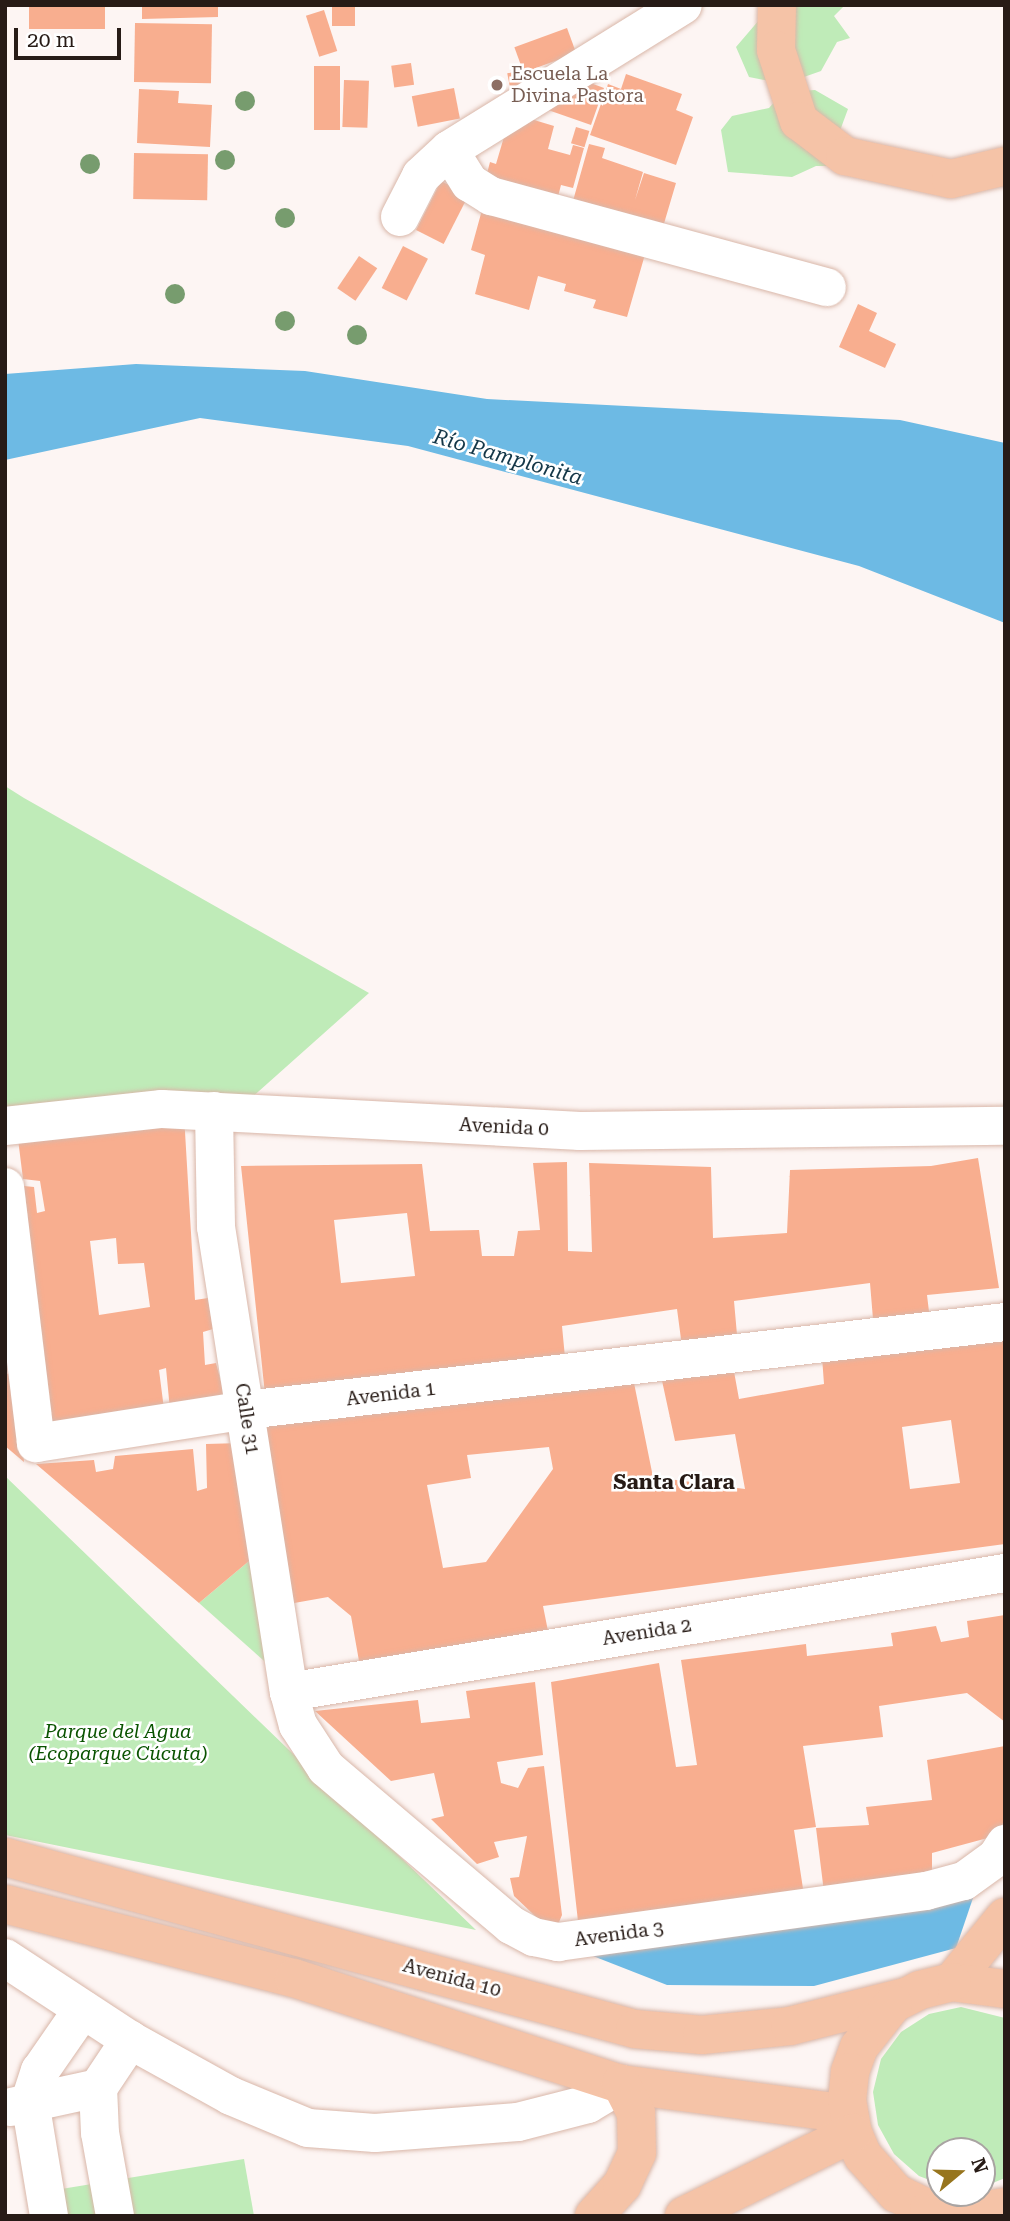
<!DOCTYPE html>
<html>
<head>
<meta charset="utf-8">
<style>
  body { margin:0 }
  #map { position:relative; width:1010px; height:2221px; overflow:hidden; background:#fdf5f3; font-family:"Roboto Serif",serif }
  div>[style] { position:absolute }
  .green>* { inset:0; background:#bfebb8 }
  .water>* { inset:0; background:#6dbae4 }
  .building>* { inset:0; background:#f8ae8f; transform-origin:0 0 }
  .roads { filter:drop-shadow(0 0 2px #d9b7a9) drop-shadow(0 0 2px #d9b7a9) }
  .minor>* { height:38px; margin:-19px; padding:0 19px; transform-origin:19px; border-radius:19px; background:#fff }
  .major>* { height:38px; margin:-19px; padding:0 19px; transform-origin:19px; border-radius:19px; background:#f5c3a7 }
  .trees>* { width:20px; height:20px; margin:-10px; border-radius:50%; background:#779c6e }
  .dots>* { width:19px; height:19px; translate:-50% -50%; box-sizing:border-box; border:4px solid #fff; border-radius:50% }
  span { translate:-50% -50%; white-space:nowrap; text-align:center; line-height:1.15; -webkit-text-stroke:5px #fff; paint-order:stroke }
  .education-label { font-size:19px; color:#785e54 }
  .left { translate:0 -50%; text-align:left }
  .street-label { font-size:19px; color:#271b16 }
  .park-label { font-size:19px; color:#0a5301; font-style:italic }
  .water-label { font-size:21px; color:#143748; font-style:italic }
  .neighbourhood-label { font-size:21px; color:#271b16; font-weight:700 }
  .frame { position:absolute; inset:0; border:7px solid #271b16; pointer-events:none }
  .north { position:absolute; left:926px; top:2137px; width:70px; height:70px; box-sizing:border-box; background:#fff; border:2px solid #a9a4a2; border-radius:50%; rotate:71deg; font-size:19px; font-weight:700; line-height:28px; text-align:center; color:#271b16 }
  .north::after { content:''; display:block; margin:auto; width:24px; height:32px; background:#97751e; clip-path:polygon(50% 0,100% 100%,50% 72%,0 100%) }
  .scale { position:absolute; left:14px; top:28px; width:107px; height:32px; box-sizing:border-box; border:4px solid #271b16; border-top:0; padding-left:9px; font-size:21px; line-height:24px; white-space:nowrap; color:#271b16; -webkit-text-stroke:5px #fff; paint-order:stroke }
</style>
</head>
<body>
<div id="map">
  <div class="green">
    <i style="clip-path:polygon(772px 5px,845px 5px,834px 16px,850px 38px,837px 42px,821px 71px,784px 84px,749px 77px,736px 47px)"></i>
    <i style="clip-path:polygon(815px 90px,848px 109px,838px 136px,840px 166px,816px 166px,792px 177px,728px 172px,721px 130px,732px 116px,769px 108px,783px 92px)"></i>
    <i style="clip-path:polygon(5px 786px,24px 798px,369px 993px,249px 1100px,5px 1115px)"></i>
    <i style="clip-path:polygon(5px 1476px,233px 1696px,476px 1930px,5px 1835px)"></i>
    <i style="clip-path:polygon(249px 1561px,281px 1676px,199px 1603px)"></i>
    <i style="clip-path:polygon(961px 2007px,1005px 2018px,1005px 2178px,983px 2187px,982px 2151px,940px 2151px,940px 2184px,919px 2176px,894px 2154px,878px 2125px,873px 2092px,881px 2059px,901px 2032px,929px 2014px)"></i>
    <i style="clip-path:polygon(244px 2159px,254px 2216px,41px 2216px,37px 2193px)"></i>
  </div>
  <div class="water">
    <i style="clip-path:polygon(136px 364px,305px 371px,487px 399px,900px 420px,1005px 443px,1005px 623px,859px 566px,408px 446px,200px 418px,5px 460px,5px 374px)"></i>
    <i style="clip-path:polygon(973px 1898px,956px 1948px,814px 1986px,667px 1985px,575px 1949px)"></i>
  </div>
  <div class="building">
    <i style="left:29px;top:5px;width:76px;height:24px"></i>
    <i style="clip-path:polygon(142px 5px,218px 5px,218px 17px,142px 19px)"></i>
    <i style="left:332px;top:5px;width:23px;height:21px"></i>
    <i style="left:324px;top:10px;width:43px;height:19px;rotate:72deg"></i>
    <i style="left:135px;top:23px;width:77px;height:59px;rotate:1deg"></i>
    <i style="left:567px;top:28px;width:27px;height:56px;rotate:70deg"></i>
    <i style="left:411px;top:63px;width:22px;height:20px;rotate:82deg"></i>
    <i style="left:314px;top:66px;width:26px;height:64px"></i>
    <i style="left:519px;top:71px;width:15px;height:12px;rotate:79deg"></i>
    <i style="clip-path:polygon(626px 74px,682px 94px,676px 110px,693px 117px,676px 165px,590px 135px,608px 84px,621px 89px)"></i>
    <i style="clip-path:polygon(577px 78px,604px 88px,591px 125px,528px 103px)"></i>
    <i style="left:344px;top:80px;width:25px;height:47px;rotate:2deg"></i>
    <i style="left:454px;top:88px;width:31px;height:43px;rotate:79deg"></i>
    <i style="clip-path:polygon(139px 89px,179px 91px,178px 103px,212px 105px,210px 147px,137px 143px)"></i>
    <i style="clip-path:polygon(511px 113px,554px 126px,548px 149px,570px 155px,573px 145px,584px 148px,573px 188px,561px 185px,554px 212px,484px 185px,490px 162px,496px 164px)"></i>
    <i style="left:576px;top:127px;width:14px;height:17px;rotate:17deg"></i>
    <i style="clip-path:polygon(589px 144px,605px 148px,602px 158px,643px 172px,635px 200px,644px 173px,676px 183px,660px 237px,569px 215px)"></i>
    <i style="left:134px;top:153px;width:74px;height:46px;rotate:1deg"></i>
    <i style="left:441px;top:181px;width:31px;height:55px;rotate:27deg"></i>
    <i style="clip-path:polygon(485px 199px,648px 244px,627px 317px,593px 308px,596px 300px,564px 291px,566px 284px,538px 276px,529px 310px,475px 294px,485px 255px,471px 250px)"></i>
    <i style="left:403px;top:246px;width:28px;height:47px;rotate:27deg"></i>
    <i style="left:359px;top:256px;width:22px;height:39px;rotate:34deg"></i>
    <i style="clip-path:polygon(858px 304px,877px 313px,869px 331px,896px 344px,885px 368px,839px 347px)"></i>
    <i style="clip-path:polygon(evenodd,184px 1115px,195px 1300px,208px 1298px,213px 1329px,203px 1332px,205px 1365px,216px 1363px,226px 1401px,170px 1410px,166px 1368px,159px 1370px,164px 1409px,52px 1432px,24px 1186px,34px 1187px,37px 1213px,45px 1211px,40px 1181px,23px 1179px,17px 1131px,184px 1115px,116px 1238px,118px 1264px,144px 1263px,150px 1307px,99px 1315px,90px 1241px,116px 1238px)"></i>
    <i style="clip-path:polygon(evenodd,978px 1158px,999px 1288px,927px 1295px,930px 1320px,874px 1331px,870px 1283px,734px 1301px,738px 1346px,683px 1354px,677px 1309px,562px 1326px,566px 1368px,266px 1404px,241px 1166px,422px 1164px,430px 1231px,479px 1230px,482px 1256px,514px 1256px,518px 1231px,540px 1230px,533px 1163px,567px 1162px,568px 1251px,592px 1252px,589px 1163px,711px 1167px,713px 1238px,787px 1233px,790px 1170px,931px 1166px,978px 1158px,407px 1213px,415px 1276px,341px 1283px,334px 1220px,407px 1213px)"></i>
    <i style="clip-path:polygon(evenodd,1005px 1332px,1005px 1544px,543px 1606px,548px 1631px,359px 1661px,351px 1616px,328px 1597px,283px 1605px,260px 1417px,633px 1378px,653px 1477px,745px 1489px,735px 1434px,675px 1441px,661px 1376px,733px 1366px,739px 1399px,824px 1384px,822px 1357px,1005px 1332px,951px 1420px,960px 1483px,910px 1489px,902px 1427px,951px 1420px,1005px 1332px,549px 1447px,553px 1469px,486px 1562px,443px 1568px,427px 1485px,471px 1478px,467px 1455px,549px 1447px)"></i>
    <i style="clip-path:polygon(16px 1373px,24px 1462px,5px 1446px,5px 1374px)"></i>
    <i style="clip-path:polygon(241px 1443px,249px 1561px,199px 1603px,36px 1464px,94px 1460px,96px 1472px,113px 1469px,115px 1456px,193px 1449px,197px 1491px,207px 1488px,206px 1444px)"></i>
    <i style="clip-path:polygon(1005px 1615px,1005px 1722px,967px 1693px,879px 1706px,883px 1737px,803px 1746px,816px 1827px,794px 1830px,804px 1895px,579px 1930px,551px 1682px,659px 1663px,676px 1767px,697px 1765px,681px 1660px,806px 1644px,807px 1656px,893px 1646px,891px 1633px,936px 1626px,941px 1642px,969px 1637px,967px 1621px)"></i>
    <i style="clip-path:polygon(535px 1682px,543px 1755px,497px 1762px,501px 1783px,518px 1788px,528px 1768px,544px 1766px,562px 1915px,554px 1934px,514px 1896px,510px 1878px,519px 1877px,527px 1836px,494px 1842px,499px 1857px,477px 1864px,431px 1819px,444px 1816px,434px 1773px,391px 1781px,315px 1711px,418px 1700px,421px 1723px,470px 1718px,466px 1691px)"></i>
    <i style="clip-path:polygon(1005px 1746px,1005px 1820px,995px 1836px,932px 1853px,932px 1877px,824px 1892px,816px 1828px,869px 1825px,866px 1807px,932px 1800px,927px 1760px)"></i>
  </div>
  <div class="roads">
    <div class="minor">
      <i style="left:449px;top:150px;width:39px;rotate:58deg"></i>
      <i style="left:470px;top:183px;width:25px;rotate:32deg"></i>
      <i style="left:491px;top:196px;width:348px;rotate:15.2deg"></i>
      <i style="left:400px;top:217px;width:46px;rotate:-62.9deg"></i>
      <i style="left:421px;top:176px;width:38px;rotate:-43deg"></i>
      <i style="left:449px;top:150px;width:275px;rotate:-31.8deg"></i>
      <i style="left:214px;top:1111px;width:116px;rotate:89deg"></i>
      <i style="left:216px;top:1227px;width:471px;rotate:81.1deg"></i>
      <i style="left:289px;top:1692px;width:34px;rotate:75deg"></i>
      <i style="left:298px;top:1725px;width:51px;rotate:56.9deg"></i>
      <i style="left:326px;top:1768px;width:243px;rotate:40.3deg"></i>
      <i style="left:511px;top:1925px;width:26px;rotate:28deg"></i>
      <i style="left:534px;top:1937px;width:25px;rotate:12deg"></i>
      <i style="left:558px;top:1942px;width:372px;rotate:-7.9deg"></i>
      <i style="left:926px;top:1891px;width:39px;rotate:-15deg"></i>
      <i style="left:964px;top:1881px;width:39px;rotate:-36deg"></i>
      <i style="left:996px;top:1858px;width:17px;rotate:-57deg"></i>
      <i style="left:5px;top:1126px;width:158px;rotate:-6.2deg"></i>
      <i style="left:162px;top:1109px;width:419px;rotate:3deg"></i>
      <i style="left:580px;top:1131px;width:425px;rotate:-0.7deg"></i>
      <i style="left:5px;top:1187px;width:258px;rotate:83.1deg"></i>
      <i style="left:36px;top:1443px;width:213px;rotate:-8.9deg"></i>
      <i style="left:246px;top:1410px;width:764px;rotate:-6.61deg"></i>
      <i style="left:289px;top:1692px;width:726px;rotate:-9.44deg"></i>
      <i style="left:5px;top:1958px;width:149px;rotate:33.3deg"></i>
      <i style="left:130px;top:2040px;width:115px;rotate:29deg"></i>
      <i style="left:231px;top:2096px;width:83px;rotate:22.6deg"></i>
      <i style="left:308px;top:2128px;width:67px;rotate:4.3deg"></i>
      <i style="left:375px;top:2133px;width:143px;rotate:-4.4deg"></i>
      <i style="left:518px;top:2122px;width:72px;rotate:-14.4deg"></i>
      <i style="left:588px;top:2104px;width:39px;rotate:-31deg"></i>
      <i style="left:11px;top:2107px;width:89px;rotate:-12.3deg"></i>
      <i style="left:49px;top:2216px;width:117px;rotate:-99.4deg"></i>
      <i style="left:30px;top:2101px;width:32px;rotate:-72deg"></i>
      <i style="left:40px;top:2071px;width:75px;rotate:-55.3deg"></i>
      <i style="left:115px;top:2216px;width:84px;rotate:-100.2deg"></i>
      <i style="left:100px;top:2133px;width:45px;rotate:-92.5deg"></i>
      <i style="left:98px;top:2088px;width:58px;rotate:-56.3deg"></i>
    </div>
    <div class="major">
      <i style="left:777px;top:5px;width:45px;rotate:91.3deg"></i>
      <i style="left:776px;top:50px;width:75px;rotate:72.1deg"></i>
      <i style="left:799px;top:121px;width:58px;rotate:37.3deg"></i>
      <i style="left:845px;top:156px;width:108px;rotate:12.2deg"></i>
      <i style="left:951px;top:179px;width:56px;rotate:-13.5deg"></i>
      <i style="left:5px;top:1857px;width:653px;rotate:15.27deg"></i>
      <i style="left:635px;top:2029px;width:67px;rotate:5.1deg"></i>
      <i style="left:702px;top:2035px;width:88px;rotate:-5.8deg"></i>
      <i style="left:790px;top:2026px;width:119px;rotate:-14.2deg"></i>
      <i style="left:5px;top:1904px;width:298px;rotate:14.4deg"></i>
      <i style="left:294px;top:1978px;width:344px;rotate:18deg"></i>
      <i style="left:621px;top:2084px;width:229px;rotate:7.5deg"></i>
      <i style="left:952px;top:1982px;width:84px;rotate:-50.8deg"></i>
      <i style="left:1005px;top:1989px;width:53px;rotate:-172.5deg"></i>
      <i style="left:952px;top:1982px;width:33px;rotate:166deg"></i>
      <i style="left:920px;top:1990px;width:30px;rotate:153deg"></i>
      <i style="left:893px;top:2004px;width:55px;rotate:128.3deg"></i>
      <i style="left:859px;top:2047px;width:27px;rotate:110deg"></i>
      <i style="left:850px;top:2072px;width:28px;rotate:96deg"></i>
      <i style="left:847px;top:2100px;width:34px;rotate:80deg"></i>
      <i style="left:853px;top:2133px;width:25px;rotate:67deg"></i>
      <i style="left:863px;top:2156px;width:50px;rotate:48.3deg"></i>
      <i style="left:896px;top:2193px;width:37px;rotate:26deg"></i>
      <i style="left:929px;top:2209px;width:28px;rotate:13deg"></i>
      <i style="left:956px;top:2215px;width:50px;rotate:-9.3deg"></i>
      <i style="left:594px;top:2216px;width:42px;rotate:-47.9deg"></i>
      <i style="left:622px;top:2185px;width:35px;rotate:-65deg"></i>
      <i style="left:637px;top:2153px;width:40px;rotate:-91.4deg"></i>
      <i style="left:636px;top:2113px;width:33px;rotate:-117deg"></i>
      <i style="left:684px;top:2216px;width:188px;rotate:-26.2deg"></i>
    </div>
  </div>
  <div class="trees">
    <i style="left:245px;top:101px"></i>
    <i style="left:225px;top:160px"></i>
    <i style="left:90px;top:164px"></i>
    <i style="left:285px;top:218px"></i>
    <i style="left:175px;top:294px"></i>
    <i style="left:285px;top:321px"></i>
    <i style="left:357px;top:335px"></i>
  </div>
  <div class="dots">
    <i style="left:497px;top:85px;background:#8d6e63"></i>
  </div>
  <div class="education-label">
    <span class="left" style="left:511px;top:85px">Escuela La<br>Divina Pastora</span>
  </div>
  <div class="street-label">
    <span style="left:504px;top:1127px;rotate:3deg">Avenida 0</span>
    <span style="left:391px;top:1394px;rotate:-7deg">Avenida 1</span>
    <span style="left:247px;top:1419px;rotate:81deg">Calle 31</span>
    <span style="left:647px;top:1632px;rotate:-9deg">Avenida 2</span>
    <span style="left:619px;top:1934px;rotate:-8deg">Avenida 3</span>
    <span style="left:452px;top:1978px;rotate:15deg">Avenida 10</span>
  </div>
  <div class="park-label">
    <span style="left:118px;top:1743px">Parque del Agua<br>(Ecoparque Cúcuta)</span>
  </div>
  <div class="water-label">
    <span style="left:508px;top:457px;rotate:16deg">Río Pamplonita</span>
  </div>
  <div class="neighbourhood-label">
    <span style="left:674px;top:1482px">Santa Clara</span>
  </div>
  <div class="frame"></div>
  <div class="north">N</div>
  <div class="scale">20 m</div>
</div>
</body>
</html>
